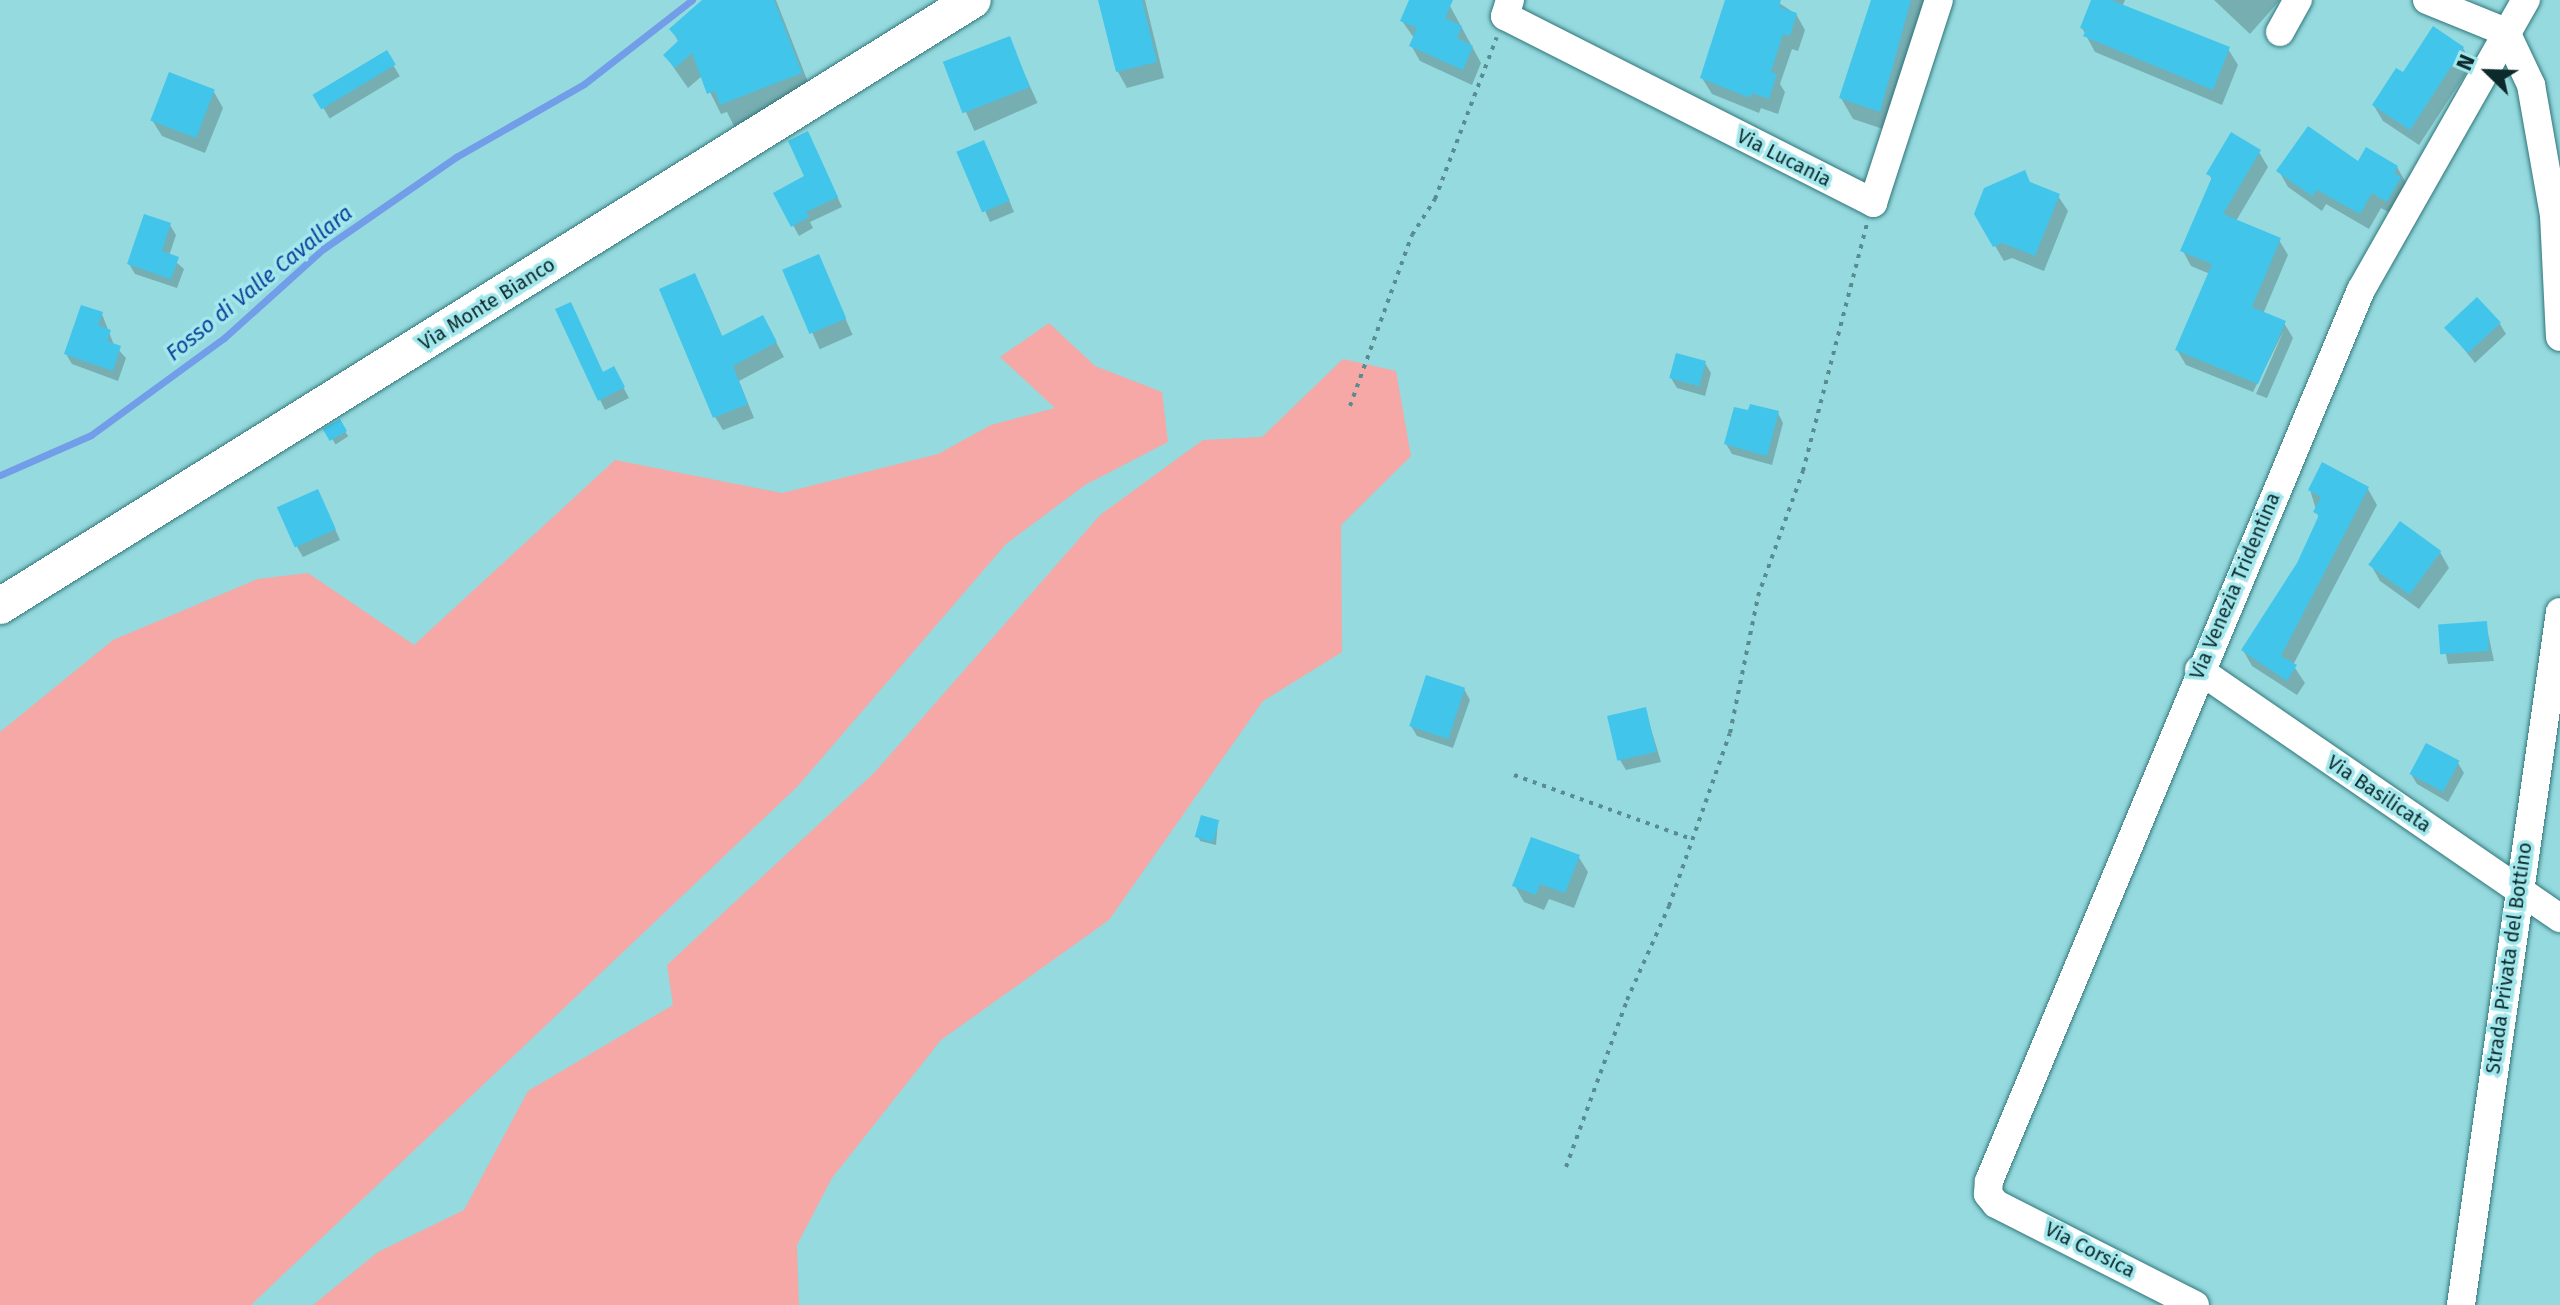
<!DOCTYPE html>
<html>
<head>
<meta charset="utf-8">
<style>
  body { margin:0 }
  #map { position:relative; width:2560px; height:1305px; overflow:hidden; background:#95dadf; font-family:"Fira Sans",sans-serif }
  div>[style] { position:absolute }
  .green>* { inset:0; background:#f5a8a5 }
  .shadow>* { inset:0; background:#0003; transform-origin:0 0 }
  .stream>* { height:7px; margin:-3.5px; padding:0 3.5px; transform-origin:3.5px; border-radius:3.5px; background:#719de9 }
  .building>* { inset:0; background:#42c5eb; transform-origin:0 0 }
  .path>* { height:4px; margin-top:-2px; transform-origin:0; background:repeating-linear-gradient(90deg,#598c90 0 4px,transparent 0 10px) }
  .roads { filter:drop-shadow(0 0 2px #31767a) drop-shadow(0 0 2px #31767a) }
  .minor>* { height:28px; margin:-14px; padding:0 14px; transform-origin:14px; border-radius:14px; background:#fff }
  .major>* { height:36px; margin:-18px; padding:0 18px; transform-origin:18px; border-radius:18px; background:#fff }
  span { translate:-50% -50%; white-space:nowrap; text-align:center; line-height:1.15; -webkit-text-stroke:7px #a2e7ec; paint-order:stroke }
  .street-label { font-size:20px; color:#0c292b }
  .water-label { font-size:22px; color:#11429a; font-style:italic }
  .north { position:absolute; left:2448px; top:32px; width:80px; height:80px; -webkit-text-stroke:6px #a2e7ec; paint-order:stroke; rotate:293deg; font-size:22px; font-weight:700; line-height:32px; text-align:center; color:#0c292b }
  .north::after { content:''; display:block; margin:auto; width:28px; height:36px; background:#0c292b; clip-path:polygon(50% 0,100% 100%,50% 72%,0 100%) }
</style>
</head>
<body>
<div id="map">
  <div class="green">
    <i style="clip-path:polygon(1049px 323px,1095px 366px,1162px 392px,1168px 442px,1085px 485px,1006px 544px,797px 787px,251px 1305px,0 1305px,0 732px,113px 640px,258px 579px,308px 573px,414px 645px,615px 460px,782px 493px,938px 454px,991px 425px,1055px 408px,1000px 357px)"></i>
    <i style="clip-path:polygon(1343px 359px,1396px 371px,1411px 456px,1341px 525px,1342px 652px,1263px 701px,1109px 920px,941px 1040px,832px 1178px,797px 1245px,799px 1305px,313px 1305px,378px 1252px,464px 1210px,528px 1091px,673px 1005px,667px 965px,875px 772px,1100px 515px,1203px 440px,1262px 437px)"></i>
  </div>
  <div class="shadow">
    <i style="clip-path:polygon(705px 0,776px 0,813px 95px,734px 126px,727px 112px,721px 114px,702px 76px,688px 88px,665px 55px,679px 43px,672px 30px)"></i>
    <i style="clip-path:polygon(1100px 0,1145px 0,1164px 78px,1127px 88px,1118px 72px)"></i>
    <i style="clip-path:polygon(1411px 0,1450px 6px,1481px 63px,1472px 85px,1420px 61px,1411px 45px,1414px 38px,1402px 21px)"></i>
    <i style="clip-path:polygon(1728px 0,1779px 3px,1796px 14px,1805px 30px,1798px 51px,1792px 49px,1780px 84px,1785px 92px,1778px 114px,1761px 108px,1759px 113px,1712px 94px,1702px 78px)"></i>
    <i style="clip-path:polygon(1873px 0,1930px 0,1892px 132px,1853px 119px,1841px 98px)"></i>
    <i style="clip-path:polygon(2093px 0,2125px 0,2122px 7px,2228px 49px,2238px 65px,2222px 105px,2095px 52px,2082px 28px)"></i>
    <i style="clip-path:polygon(2214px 0,2280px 0,2250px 34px)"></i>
    <i style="left:1009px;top:39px;width:70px;height:69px;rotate:66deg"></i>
    <i style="clip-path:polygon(2463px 48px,2472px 64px,2419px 145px,2383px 121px,2374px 106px,2403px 75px)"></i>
    <i style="left:386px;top:53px;width:27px;height:82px;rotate:59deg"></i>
    <i style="clip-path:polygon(214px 92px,223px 108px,205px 153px,162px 136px,152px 120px)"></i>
    <i style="clip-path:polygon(813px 144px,842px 207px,810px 222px,813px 228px,799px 236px,776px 194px,807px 177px)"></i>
    <i style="clip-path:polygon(959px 152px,989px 152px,1014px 212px,990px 222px)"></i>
    <i style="clip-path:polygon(2259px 152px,2268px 167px,2236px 221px,2279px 240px,2288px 255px,2263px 314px,2284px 323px,2293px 338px,2267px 398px,2256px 394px,2284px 330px,2253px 392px,2186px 365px,2177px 350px,2210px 274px,2191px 266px,2183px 251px,2212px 180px,2209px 174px)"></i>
    <i style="clip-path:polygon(2397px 167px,2406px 183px,2396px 216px,2381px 208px,2369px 229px,2326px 204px,2322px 211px,2288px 187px,2279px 171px)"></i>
    <i style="clip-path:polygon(2031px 184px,2058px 196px,2068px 211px,2044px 271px,2012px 258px,2004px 261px,1976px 214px)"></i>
    <i style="clip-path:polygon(170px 225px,176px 235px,169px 256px,184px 269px,177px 288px,135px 274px,129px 264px)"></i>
    <i style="left:818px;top:257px;width:85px;height:36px;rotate:66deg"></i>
    <i style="clip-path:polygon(702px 289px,723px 338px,770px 331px,784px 357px,739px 381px,754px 418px,723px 430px,715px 417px)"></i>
    <i style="clip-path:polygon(557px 310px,604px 374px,619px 379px,629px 398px,605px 410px)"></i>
    <i style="clip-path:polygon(102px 314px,114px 345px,126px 358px,118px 381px,72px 364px,66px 354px)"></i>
    <i style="clip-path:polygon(2500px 324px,2506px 334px,2475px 363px,2447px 328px)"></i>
    <i style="clip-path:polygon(1705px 363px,1711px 373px,1705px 396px,1677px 388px,1671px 378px)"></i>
    <i style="clip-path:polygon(1749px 413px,1778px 413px,1783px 423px,1772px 465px,1732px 454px,1726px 444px)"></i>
    <i style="left:339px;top:422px;width:17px;height:15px;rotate:57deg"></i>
    <i style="clip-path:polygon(2368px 489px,2377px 505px,2293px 665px,2305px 683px,2297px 695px,2252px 666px,2243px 650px,2299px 564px,2319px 519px,2310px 490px)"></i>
    <i style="clip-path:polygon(323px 502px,340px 540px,303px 557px,297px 547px)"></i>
    <i style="clip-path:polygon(2440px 552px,2449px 568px,2419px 609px,2380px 581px,2371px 565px)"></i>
    <i style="clip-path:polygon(2486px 624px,2494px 661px,2448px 664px,2440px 627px)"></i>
    <i style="clip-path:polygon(1464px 689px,1470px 700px,1453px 748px,1417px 736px,1411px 726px)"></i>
    <i style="clip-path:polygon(1645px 709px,1661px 762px,1626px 770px,1620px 760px)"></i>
    <i style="clip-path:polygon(2458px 763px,2464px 773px,2448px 802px,2417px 784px,2411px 774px)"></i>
    <i style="clip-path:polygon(1218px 821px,1216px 845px,1200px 841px,1198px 836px)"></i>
    <i style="clip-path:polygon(1578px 856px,1588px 872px,1574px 908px,1549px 899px,1544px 910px,1524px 902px,1515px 886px)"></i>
  </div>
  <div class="stream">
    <i style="left:0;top:475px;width:99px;rotate:-23.7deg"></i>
    <i style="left:91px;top:435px;width:165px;rotate:-36.1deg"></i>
    <i style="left:224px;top:338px;width:133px;rotate:-42deg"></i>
    <i style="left:323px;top:249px;width:162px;rotate:-34.7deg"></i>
    <i style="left:456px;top:157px;width:147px;rotate:-29.7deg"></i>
    <i style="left:584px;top:84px;width:137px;rotate:-37.9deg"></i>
  </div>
  <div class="building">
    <i style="clip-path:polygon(702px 0,774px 0,802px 73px,720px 105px,715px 91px,707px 94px,692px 53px,675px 68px,663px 55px,679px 40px,669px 29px)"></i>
    <i style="clip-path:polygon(1098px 0,1142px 0,1157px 62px,1116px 72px)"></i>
    <i style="clip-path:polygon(1409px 0,1453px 0,1445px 18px,1462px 26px,1457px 38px,1473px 46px,1463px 70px,1409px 46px,1417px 28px,1400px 21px)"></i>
    <i style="clip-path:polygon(1725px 0,1781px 0,1779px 7px,1797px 13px,1790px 36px,1783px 34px,1771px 72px,1777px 74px,1769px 99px,1752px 93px,1750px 98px,1700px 78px)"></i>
    <i style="clip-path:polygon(1871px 0,1911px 0,1880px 112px,1839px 98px)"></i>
    <i style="clip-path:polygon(2091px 0,2111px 0,2230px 47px,2213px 90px,2083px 36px,2086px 30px,2080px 28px)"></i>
    <i style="clip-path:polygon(2433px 26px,2464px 47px,2410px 130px,2372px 105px,2396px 68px,2403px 72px)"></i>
    <i style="left:1010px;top:36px;width:55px;height:72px;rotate:69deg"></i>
    <i style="left:387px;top:50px;width:17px;height:87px;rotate:59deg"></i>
    <i style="left:169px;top:72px;width:49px;height:52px;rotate:21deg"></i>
    <i style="clip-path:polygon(2308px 126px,2358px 161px,2366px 147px,2398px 166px,2394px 173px,2401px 177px,2387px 202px,2372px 193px,2360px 214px,2317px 190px,2312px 196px,2276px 171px)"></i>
    <i style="clip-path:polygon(808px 131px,838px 197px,806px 212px,809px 217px,791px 227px,773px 193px,804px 176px,788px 141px)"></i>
    <i style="clip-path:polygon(2231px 132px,2261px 150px,2223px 214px,2281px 238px,2252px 307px,2286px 321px,2258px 384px,2175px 350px,2212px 264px,2180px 251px,2212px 177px,2206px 174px)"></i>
    <i style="left:984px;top:140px;width:66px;height:30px;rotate:67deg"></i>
    <i style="clip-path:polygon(2025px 170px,2030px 182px,2060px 194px,2035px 256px,2002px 243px,1993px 247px,1974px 214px,1984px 188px)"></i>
    <i style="clip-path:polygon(144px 214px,171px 223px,162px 251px,179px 257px,171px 279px,127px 264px)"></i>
    <i style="left:819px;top:254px;width:70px;height:40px;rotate:67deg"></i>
    <i style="clip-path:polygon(695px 273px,722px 336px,763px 315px,777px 342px,733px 366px,748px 404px,713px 418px,659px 289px)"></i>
    <i style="left:2477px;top:297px;width:35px;height:45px;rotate:47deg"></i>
    <i style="clip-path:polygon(571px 302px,603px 372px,614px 366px,625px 387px,598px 401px,555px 309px)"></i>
    <i style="clip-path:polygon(81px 305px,103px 312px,98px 325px,111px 330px,107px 341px,121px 346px,113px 371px,64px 354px)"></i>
    <i style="left:1676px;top:353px;width:31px;height:26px;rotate:15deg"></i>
    <i style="clip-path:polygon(1750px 404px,1779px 411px,1767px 456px,1724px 444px,1734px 407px,1748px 410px)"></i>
    <i style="left:340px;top:419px;width:14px;height:20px;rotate:60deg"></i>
    <i style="clip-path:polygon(2322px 462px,2369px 487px,2281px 656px,2297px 665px,2287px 681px,2241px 650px,2297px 563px,2319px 515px,2313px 512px,2321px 497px,2308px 490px)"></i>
    <i style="left:318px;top:489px;width:44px;height:45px;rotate:66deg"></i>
    <i style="left:2400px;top:521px;width:51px;height:54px;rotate:36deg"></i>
    <i style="left:2487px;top:621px;width:30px;height:49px;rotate:86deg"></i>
    <i style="left:1426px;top:675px;width:41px;height:54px;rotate:18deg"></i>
    <i style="left:1646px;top:707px;width:46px;height:40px;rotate:77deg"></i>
    <i style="left:2426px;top:743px;width:38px;height:35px;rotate:28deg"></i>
    <i style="left:1201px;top:815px;width:19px;height:23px;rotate:16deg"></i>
    <i style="clip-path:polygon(1531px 837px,1580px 855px,1565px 893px,1540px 884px,1536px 895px,1512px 886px)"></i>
  </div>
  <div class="path">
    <i style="left:1350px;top:406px;width:182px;rotate:-70.1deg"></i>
    <i style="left:1412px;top:235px;width:43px;rotate:-57.4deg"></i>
    <i style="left:1435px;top:199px;width:173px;rotate:-69.1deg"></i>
    <i style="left:1514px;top:775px;width:189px;rotate:19.8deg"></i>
    <i style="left:1566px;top:1167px;width:178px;rotate:-69.9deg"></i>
    <i style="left:1627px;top:1000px;width:103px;rotate:-65.9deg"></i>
    <i style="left:1669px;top:906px;width:183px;rotate:-70.6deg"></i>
    <i style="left:1730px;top:733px;width:140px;rotate:-78.4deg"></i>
    <i style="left:1758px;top:596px;width:133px;rotate:-70.2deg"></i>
    <i style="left:1803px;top:471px;width:255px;rotate:-75.5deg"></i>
  </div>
  <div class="roads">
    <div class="minor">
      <i style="left:1510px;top:0;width:17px;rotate:107deg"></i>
      <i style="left:1505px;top:16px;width:413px;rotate:26.9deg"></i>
      <i style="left:1873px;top:203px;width:213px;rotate:-72deg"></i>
      <i style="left:2427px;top:0;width:85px;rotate:22.1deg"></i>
      <i style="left:2506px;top:32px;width:59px;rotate:64.7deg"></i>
      <i style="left:2531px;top:85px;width:132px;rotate:80deg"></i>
      <i style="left:2554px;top:215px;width:122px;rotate:87.2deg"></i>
      <i style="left:2280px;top:32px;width:37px;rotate:-61deg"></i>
      <i style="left:2199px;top:670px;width:438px;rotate:34.5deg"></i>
      <i style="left:2195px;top:1305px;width:223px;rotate:-153.1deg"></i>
      <i style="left:1996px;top:1204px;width:13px;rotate:-129deg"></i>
      <i style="left:1988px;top:1194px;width:13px;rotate:-86deg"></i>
      <i style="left:1989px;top:1181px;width:966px;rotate:-67.34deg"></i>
      <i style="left:2361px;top:290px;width:334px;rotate:-60.4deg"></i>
      <i style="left:2461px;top:1305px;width:700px;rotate:-81.87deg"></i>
    </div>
    <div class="major">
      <i style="left:0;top:606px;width:1146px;rotate:-31.92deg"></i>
    </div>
  </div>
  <div class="street-label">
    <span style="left:1784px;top:158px;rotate:27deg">Via Lucania</span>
    <span style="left:487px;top:304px;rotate:-32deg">Via Monte Bianco</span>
    <span style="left:2235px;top:586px;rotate:-67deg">Via Venezia Tridentina</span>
    <span style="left:2379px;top:794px;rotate:34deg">Via Basilicata</span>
    <span style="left:2509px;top:958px;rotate:-82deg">Strada Privata del Bottino</span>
    <span style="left:2090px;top:1250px;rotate:27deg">Via Corsica</span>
  </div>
  <div class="water-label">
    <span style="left:259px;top:283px;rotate:-39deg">Fosso di Valle Cavallara</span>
  </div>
  <div class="north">N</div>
</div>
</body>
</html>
